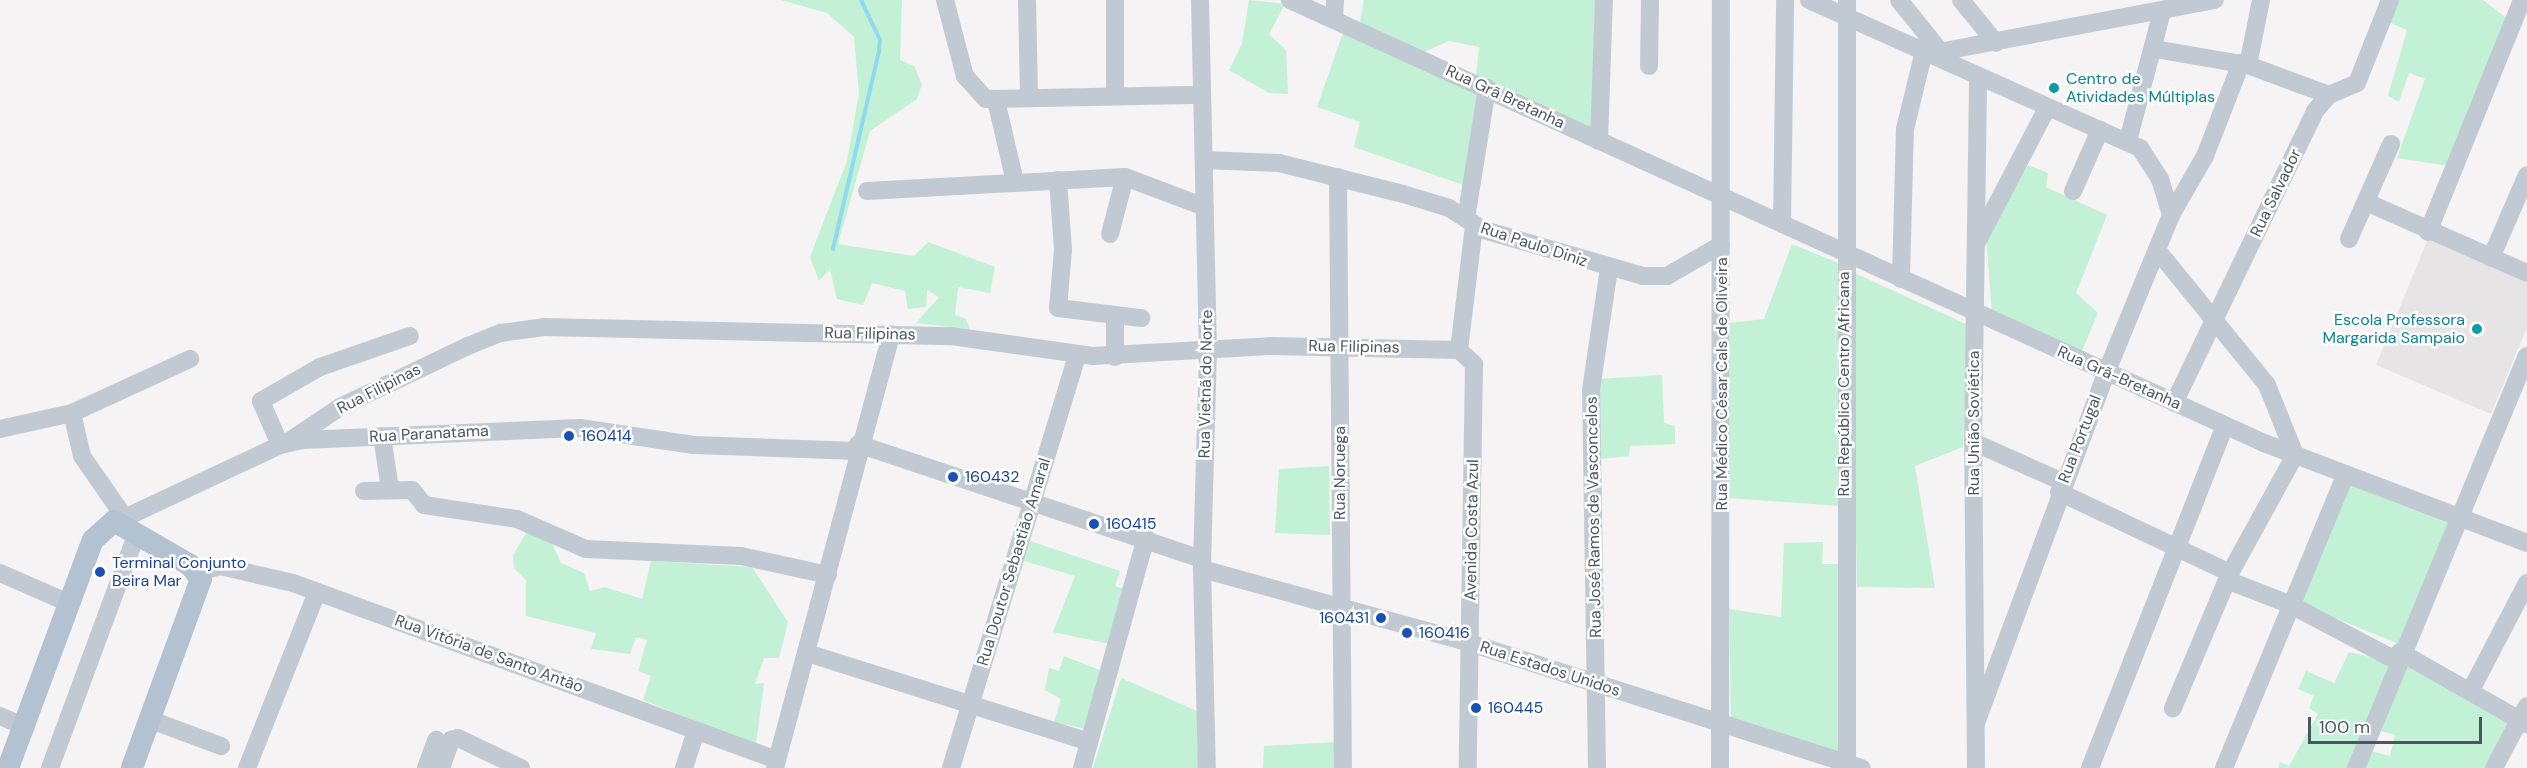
<!DOCTYPE html>
<html>
<head>
<meta charset="utf-8">
<style>
  body { margin:0 }
  #map { position:relative; width:2527px; height:768px; overflow:hidden; background:#f5f3f3; font-family:"DM Sans",sans-serif }
  div>[style] { position:absolute }
  .education>* { inset:0; background:#e6e4e5 }
  .green>* { inset:0; background:#c3f1d5; transform-origin:0 0 }
  .stream>* { height:4px; margin:-2px; padding:0 2px; transform-origin:2px; border-radius:2px; background:#90daee }
  .minor>* { height:18px; margin:-9px; padding:0 9px; transform-origin:9px; border-radius:9px; background:#c1cad2 }
  .major>* { height:22px; margin:-11px; padding:0 11px; transform-origin:11px; border-radius:11px; background:#b3c2d1 }
  .dots>* { width:16px; height:16px; translate:-50% -50%; box-sizing:border-box; border:3px solid #fff; border-radius:50% }
  span { translate:-50% -50%; white-space:nowrap; text-align:center; line-height:1.15; -webkit-text-stroke:5px #fff; paint-order:stroke }
  .culture-label { font-size:16px; color:#0d838f }
  .left { translate:0 -50%; text-align:left }
  .right { translate:-100% -50%; text-align:right }
  .street-label { font-size:16px; color:#4a5661 }
  .transit-label { font-size:16px; color:#164399 }
  .scale { position:absolute; left:2308px; top:717px; width:174px; height:27px; box-sizing:border-box; border:3px solid #4a5661; border-top:0; padding-left:8px; font-size:18px; line-height:21px; white-space:nowrap; color:#4a5661; -webkit-text-stroke:4px #fff; paint-order:stroke }
</style>
</head>
<body>
<div id="map">
  <div class="education">
    <i style="clip-path:polygon(2428px 239px,2527px 283px,2527px 327px,2491px 414px,2376px 365px)"></i>
  </div>
  <div class="green">
    <i style="clip-path:polygon(781px 0,902px 0,900px 60px,914px 66px,922px 84px,917px 99px,870px 131px,838px 244px,914px 256px,928px 242px,995px 267px,990px 293px,958px 287px,955px 315px,966px 319px,970px 329px,916px 323px,939px 297px,927px 290px,926px 307px,908px 309px,905px 291px,872px 283px,863px 305px,837px 299px,830px 269px,819px 281px,810px 257px,847px 161px,859px 93px,854px 37px,827px 13px)"></i>
    <i style="clip-path:polygon(1249px 0,1285px 4px,1269px 34px,1286px 50px,1288px 94px,1269px 93px,1229px 70px,1242px 44px)"></i>
    <i style="clip-path:polygon(1364px 0,1598px 0,1594px 129px,1476px 76px,1479px 47px,1449px 41px,1424px 52px,1360px 22px)"></i>
    <i style="clip-path:polygon(2398px 0,2483px 0,2509px 20px,2449px 166px,2397px 158px,2425px 79px,2409px 73px,2399px 102px,2388px 96px,2407px 30px,2389px 22px)"></i>
    <i style="clip-path:polygon(1343px 33px,1478px 92px,1466px 186px,1354px 147px,1360px 122px,1317px 107px)"></i>
    <i style="clip-path:polygon(2028px 165px,2048px 173px,2046px 187px,2107px 215px,2076px 293px,2098px 313px,2082px 351px,1992px 313px,1986px 237px)"></i>
    <i style="clip-path:polygon(1792px 244px,1838px 263px,1840px 506px,1729px 498px,1730px 323px,1764px 319px)"></i>
    <i style="clip-path:polygon(1850px 271px,1968px 325px,1963px 447px,1915px 466px,1935px 588px,1857px 587px)"></i>
    <i style="clip-path:polygon(1662px 375px,1664px 423px,1675px 426px,1675px 444px,1630px 446px,1629px 456px,1600px 459px,1598px 379px)"></i>
    <i style="clip-path:polygon(1329px 466px,1330px 535px,1275px 533px,1279px 469px)"></i>
    <i style="left:2349px;top:478px;width:110px;height:135px;rotate:22deg"></i>
    <i style="clip-path:polygon(528px 530px,551px 541px,561px 563px,584px 573px,590px 591px,605px 587px,642px 599px,651px 561px,752px 567px,788px 622px,779px 658px,764px 658px,755px 684px,764px 683px,756px 745px,643px 700px,651px 676px,638px 671px,647px 640px,636px 637px,630px 654px,591px 649px,596px 633px,526px 616px,526px 580px,514px 568px,513px 555px)"></i>
    <i style="clip-path:polygon(1030px 541px,1120px 571px,1115px 586px,1125px 589px,1110px 644px,1053px 632px,1075px 576px,1021px 560px)"></i>
    <i style="clip-path:polygon(1823px 542px,1822px 564px,1838px 564px,1840px 752px,1731px 719px,1729px 609px,1781px 617px,1784px 543px)"></i>
    <i style="clip-path:polygon(2349px 652px,2390px 662px,2350px 768px,2278px 768px,2280px 762px,2289px 766px,2318px 714px,2309px 708px,2314px 696px,2298px 689px,2306px 671px,2334px 683px)"></i>
    <i style="clip-path:polygon(1064px 656px,1102px 671px,1086px 729px,1054px 722px,1061px 699px,1045px 690px,1049px 668px,1059px 671px)"></i>
    <i style="clip-path:polygon(2407px 660px,2510px 719px,2489px 768px,2361px 768px,2367px 750px,2390px 756px,2395px 735px,2378px 730px)"></i>
    <i style="clip-path:polygon(1121px 678px,1197px 711px,1198px 768px,1093px 768px)"></i>
    <i style="clip-path:polygon(1336px 742px,1336px 768px,1263px 768px,1264px 746px)"></i>
  </div>
  <div class="stream">
    <i style="left:833px;top:249px;width:203px;rotate:-76.9deg"></i>
    <i style="left:879px;top:51px;width:11px;rotate:-85deg"></i>
    <i style="left:880px;top:40px;width:44px;rotate:-115.4deg"></i>
  </div>
  <div class="minor">
    <i style="left:945px;top:0;width:79px;rotate:75.3deg"></i>
    <i style="left:965px;top:76px;width:31px;rotate:48deg"></i>
    <i style="left:986px;top:99px;width:216px;rotate:-1.1deg"></i>
    <i style="left:1027px;top:0;width:97px;rotate:88.8deg"></i>
    <i style="left:1200px;top:0;width:349px;rotate:88.7deg"></i>
    <i style="left:1208px;top:349px;width:220px;rotate:91.6deg"></i>
    <i style="left:1202px;top:569px;width:199px;rotate:88.6deg"></i>
    <i style="left:1290px;top:0;width:1070px;rotate:24.46deg"></i>
    <i style="left:2264px;top:443px;width:281px;rotate:20.8deg"></i>
    <i style="left:1809px;top:0;width:363px;rotate:24.1deg"></i>
    <i style="left:2140px;top:148px;width:37px;rotate:57deg"></i>
    <i style="left:2160px;top:179px;width:38px;rotate:73deg"></i>
    <i style="left:1899px;top:0;width:65px;rotate:51.2deg"></i>
    <i style="left:1961px;top:0;width:55px;rotate:50.9deg"></i>
    <i style="left:1334px;top:20px;width:20px;rotate:-87deg"></i>
    <i style="left:2155px;top:49px;width:94px;rotate:9.8deg"></i>
    <i style="left:2248px;top:65px;width:86px;rotate:20.3deg"></i>
    <i style="left:2248px;top:65px;width:66px;rotate:-78.7deg"></i>
    <i style="left:1649px;top:66px;width:66px;rotate:-89.1deg"></i>
    <i style="left:1115px;top:96px;width:96px;rotate:-90deg"></i>
    <i style="left:996px;top:100px;width:84px;rotate:77deg"></i>
    <i style="left:1599px;top:141px;width:141px;rotate:-88deg"></i>
    <i style="left:2128px;top:141px;width:134px;rotate:-75.3deg"></i>
    <i style="left:1204px;top:160px;width:75px;rotate:2.3deg"></i>
    <i style="left:1279px;top:163px;width:128px;rotate:14deg"></i>
    <i style="left:1403px;top:194px;width:48px;rotate:16.9deg"></i>
    <i style="left:1449px;top:208px;width:41px;rotate:32.2deg"></i>
    <i style="left:1484px;top:230px;width:166px;rotate:16.1deg"></i>
    <i style="left:1643px;top:276px;width:24px"></i>
    <i style="left:1667px;top:276px;width:62px;rotate:-29.9deg"></i>
    <i style="left:1338px;top:177px;width:591px;rotate:89.52deg"></i>
    <i style="left:1058px;top:180px;width:70px;rotate:85.9deg"></i>
    <i style="left:1063px;top:250px;width:58px;rotate:94.9deg"></i>
    <i style="left:1058px;top:308px;width:84px;rotate:6.9deg"></i>
    <i style="left:867px;top:191px;width:258px;rotate:-3.1deg"></i>
    <i style="left:1125px;top:177px;width:85px;rotate:20.6deg"></i>
    <i style="left:2073px;top:191px;width:67px;rotate:-66.1deg"></i>
    <i style="left:2366px;top:202px;width:176px;rotate:23.8deg"></i>
    <i style="left:1466px;top:219px;width:133px;rotate:-80.9deg"></i>
    <i style="left:1782px;top:224px;width:224px;rotate:-89.2deg"></i>
    <i style="left:2428px;top:232px;width:250px;rotate:-67.9deg"></i>
    <i style="left:1110px;top:234px;width:59px;rotate:-75.3deg"></i>
    <i style="left:2349px;top:239px;width:104px;rotate:-66.1deg"></i>
    <i style="left:1977px;top:242px;width:151px;rotate:-62.4deg"></i>
    <i style="left:2157px;top:250px;width:174px;rotate:50.8deg"></i>
    <i style="left:2267px;top:385px;width:75px;rotate:68.2deg"></i>
    <i style="left:2295px;top:455px;width:135px;rotate:118.8deg"></i>
    <i style="left:2230px;top:573px;width:147px;rotate:112.9deg"></i>
    <i style="left:2491px;top:258px;width:90px;rotate:-66.6deg"></i>
    <i style="left:1901px;top:279px;width:150px;rotate:-88.5deg"></i>
    <i style="left:1905px;top:129px;width:76px;rotate:-76.3deg"></i>
    <i style="left:1923px;top:55px;width:297px;rotate:-10.7deg"></i>
    <i style="left:1115px;top:318px;width:39px;rotate:90deg"></i>
    <i style="left:1459px;top:350px;width:125px;rotate:-83.1deg"></i>
    <i style="left:2174px;top:403px;width:324px;rotate:-64.2deg"></i>
    <i style="left:2315px;top:111px;width:21px;rotate:-49deg"></i>
    <i style="left:2329px;top:95px;width:30px;rotate:-23deg"></i>
    <i style="left:2357px;top:83px;width:89px;rotate:-68.3deg"></i>
    <i style="left:72px;top:413px;width:44px;rotate:76.9deg"></i>
    <i style="left:82px;top:456px;width:75px;rotate:55.3deg"></i>
    <i style="left:0;top:429px;width:74px;rotate:-12.5deg"></i>
    <i style="left:72px;top:413px;width:130px;rotate:-24.6deg"></i>
    <i style="left:382px;top:436px;width:54px;rotate:81.4deg"></i>
    <i style="left:1973px;top:442px;width:98px;rotate:24deg"></i>
    <i style="left:285px;top:444px;width:66px;rotate:-33.9deg"></i>
    <i style="left:340px;top:407px;width:142px;rotate:-25.5deg"></i>
    <i style="left:468px;top:346px;width:35px;rotate:-22deg"></i>
    <i style="left:501px;top:333px;width:43px;rotate:-7.9deg"></i>
    <i style="left:544px;top:327px;width:407px;rotate:1.3deg"></i>
    <i style="left:951px;top:336px;width:143px;rotate:8deg"></i>
    <i style="left:1093px;top:356px;width:177px;rotate:-3.2deg"></i>
    <i style="left:1270px;top:346px;width:189px;rotate:1.2deg"></i>
    <i style="left:1459px;top:350px;width:21px;rotate:43deg"></i>
    <i style="left:1474px;top:364px;width:404px;rotate:90.9deg"></i>
    <i style="left:858px;top:444px;width:363px;rotate:18.5deg"></i>
    <i style="left:280px;top:445px;width:48px;rotate:-113.4deg"></i>
    <i style="left:261px;top:401px;width:68px;rotate:-30deg"></i>
    <i style="left:320px;top:367px;width:95px;rotate:-19deg"></i>
    <i style="left:364px;top:491px;width:48px;rotate:-1.2deg"></i>
    <i style="left:412px;top:490px;width:19px;rotate:51deg"></i>
    <i style="left:424px;top:505px;width:94px;rotate:8.6deg"></i>
    <i style="left:517px;top:519px;width:75px;rotate:23.5deg"></i>
    <i style="left:586px;top:549px;width:155px;rotate:2.6deg"></i>
    <i style="left:741px;top:556px;width:89px;rotate:12.3deg"></i>
    <i style="left:2059px;top:492px;width:189px;rotate:25.3deg"></i>
    <i style="left:118px;top:521px;width:179px;rotate:-25.1deg"></i>
    <i style="left:280px;top:445px;width:24px;rotate:-12deg"></i>
    <i style="left:303px;top:440px;width:277px;rotate:-2.5deg"></i>
    <i style="left:580px;top:428px;width:115px;rotate:8.5deg"></i>
    <i style="left:694px;top:445px;width:163px;rotate:2.1deg"></i>
    <i style="left:1202px;top:569px;width:278px;rotate:15.4deg"></i>
    <i style="left:1470px;top:643px;width:411px;rotate:17.7deg"></i>
    <i style="left:198px;top:572px;width:23px;rotate:-15deg"></i>
    <i style="left:220px;top:566px;width:75px;rotate:13.1deg"></i>
    <i style="left:293px;top:583px;width:515px;rotate:20.09deg"></i>
    <i style="left:0;top:573px;width:75px;rotate:23.5deg"></i>
    <i style="left:2227px;top:580px;width:69px;rotate:21.3deg"></i>
    <i style="left:2291px;top:605px;width:120px;rotate:27.8deg"></i>
    <i style="left:2400px;top:652px;width:146px;rotate:29.6deg"></i>
    <i style="left:807px;top:653px;width:296px;rotate:17.5deg"></i>
    <i style="left:2471px;top:690px;width:121px;rotate:-62.4deg"></i>
    <i style="left:0;top:716px;width:28px;rotate:23deg"></i>
    <i style="left:151px;top:720px;width:75px;rotate:20.4deg"></i>
    <i style="left:1976px;top:723px;width:373px;rotate:-69.6deg"></i>
    <i style="left:2106px;top:373px;width:171px;rotate:-67.6deg"></i>
    <i style="left:2171px;top:215px;width:68px;rotate:-60deg"></i>
    <i style="left:2205px;top:156px;width:100px;rotate:-68.8deg"></i>
    <i style="left:50px;top:768px;width:251px;rotate:-69.7deg"></i>
    <i style="left:247px;top:768px;width:189px;rotate:-68.3deg"></i>
    <i style="left:426px;top:768px;width:30px;rotate:-70deg"></i>
    <i style="left:441px;top:768px;width:30px;rotate:-70deg"></i>
    <i style="left:451px;top:740px;width:7px;rotate:-16deg"></i>
    <i style="left:458px;top:738px;width:70px;rotate:25.5deg"></i>
    <i style="left:684px;top:768px;width:38px;rotate:-72deg"></i>
    <i style="left:775px;top:768px;width:449px;rotate:-75deg"></i>
    <i style="left:951px;top:768px;width:431px;rotate:-73deg"></i>
    <i style="left:1082px;top:768px;width:239px;rotate:-74.5deg"></i>
    <i style="left:1597px;top:768px;width:378px;rotate:-90.9deg"></i>
    <i style="left:1591px;top:390px;width:123px;rotate:-81.6deg"></i>
    <i style="left:1720px;top:768px;width:768px;rotate:-89.93deg"></i>
    <i style="left:1847px;top:768px;width:768px;rotate:-90deg"></i>
    <i style="left:1976px;top:768px;width:326px;rotate:-90.5deg"></i>
    <i style="left:1973px;top:442px;width:364px;rotate:-89.2deg"></i>
    <i style="left:2090px;top:768px;width:368px;rotate:-68.5deg"></i>
    <i style="left:2224px;top:768px;width:318px;rotate:-67.5deg"></i>
    <i style="left:2356px;top:768px;width:446px;rotate:-67.5deg"></i>
    <i style="left:2494px;top:768px;width:70px;rotate:-62deg"></i>
  </div>
  <div class="major">
    <i style="left:8px;top:768px;width:243px;rotate:-69.6deg"></i>
    <i style="left:93px;top:540px;width:28px;rotate:-42deg"></i>
    <i style="left:114px;top:521px;width:88px;rotate:30.1deg"></i>
    <i style="left:190px;top:565px;width:18px;rotate:52deg"></i>
    <i style="left:201px;top:579px;width:201px;rotate:110.1deg"></i>
  </div>
  <div class="dots">
    <i style="left:2054px;top:88px;background:#0f9aa8"></i>
    <i style="left:2477px;top:329px;background:#0f9aa8"></i>
    <i style="left:569px;top:436px;background:#1a4fb4"></i>
    <i style="left:953px;top:477px;background:#1a4fb4"></i>
    <i style="left:1094px;top:524px;background:#1a4fb4"></i>
    <i style="left:100px;top:572px;background:#1a4fb4"></i>
    <i style="left:1381px;top:618px;background:#1a4fb4"></i>
    <i style="left:1407px;top:633px;background:#1a4fb4"></i>
    <i style="left:1476px;top:708px;background:#1a4fb4"></i>
  </div>
  <div class="culture-label">
    <span class="left" style="left:2066px;top:88px">Centro de<br>Atividades Múltiplas</span>
    <span class="right" style="left:2465px;top:329px">Escola Professora<br>Margarida Sampaio</span>
  </div>
  <div class="street-label">
    <span style="left:1505px;top:97px;rotate:25deg">Rua Grã Bretanha</span>
    <span style="left:2276px;top:193px;rotate:-64deg">Rua Salvador</span>
    <span style="left:1534px;top:245px;rotate:18deg">Rua Paulo Diniz</span>
    <span style="left:870px;top:334px;rotate:1deg">Rua Filipinas</span>
    <span style="left:1354px;top:347px;rotate:1deg">Rua Filipinas</span>
    <span style="left:2119px;top:378px;rotate:24deg">Rua Grã-Bretanha</span>
    <span style="left:1206px;top:384px;rotate:-89deg">Rua Vietnã do Norte</span>
    <span style="left:1722px;top:384px;rotate:-90deg">Rua Médico César Cals de Oliveira</span>
    <span style="left:1844px;top:384px;rotate:-90deg">Rua República Centro Africana</span>
    <span style="left:379px;top:389px;rotate:-27deg">Rua Filipinas</span>
    <span style="left:1974px;top:423px;rotate:-90deg">Rua União Soviética</span>
    <span style="left:429px;top:434px;rotate:-3deg">Rua Paranatama</span>
    <span style="left:2080px;top:439px;rotate:-69deg">Rua Portugal</span>
    <span style="left:1340px;top:473px;rotate:-90deg">Rua Noruega</span>
    <span style="left:1594px;top:517px;rotate:-91deg">Rua José Ramos de Vasconcelos</span>
    <span style="left:1472px;top:530px;rotate:-89deg">Avenida Costa Azul</span>
    <span style="left:1014px;top:562px;rotate:-73deg">Rua Doutor Sebastião Amaral</span>
    <span style="left:489px;top:654px;rotate:20deg">Rua Vitória de Santo Antão</span>
    <span style="left:1550px;top:669px;rotate:18deg">Rua Estados Unidos</span>
  </div>
  <div class="transit-label">
    <span class="left" style="left:581px;top:436px">160414</span>
    <span class="left" style="left:965px;top:477px">160432</span>
    <span class="left" style="left:1106px;top:524px">160415</span>
    <span class="left" style="left:112px;top:572px">Terminal Conjunto<br>Beira Mar</span>
    <span class="right" style="left:1369px;top:618px">160431</span>
    <span class="left" style="left:1419px;top:633px">160416</span>
    <span class="left" style="left:1488px;top:708px">160445</span>
  </div>
  <div class="scale">100 m</div>
</div>
</body>
</html>
